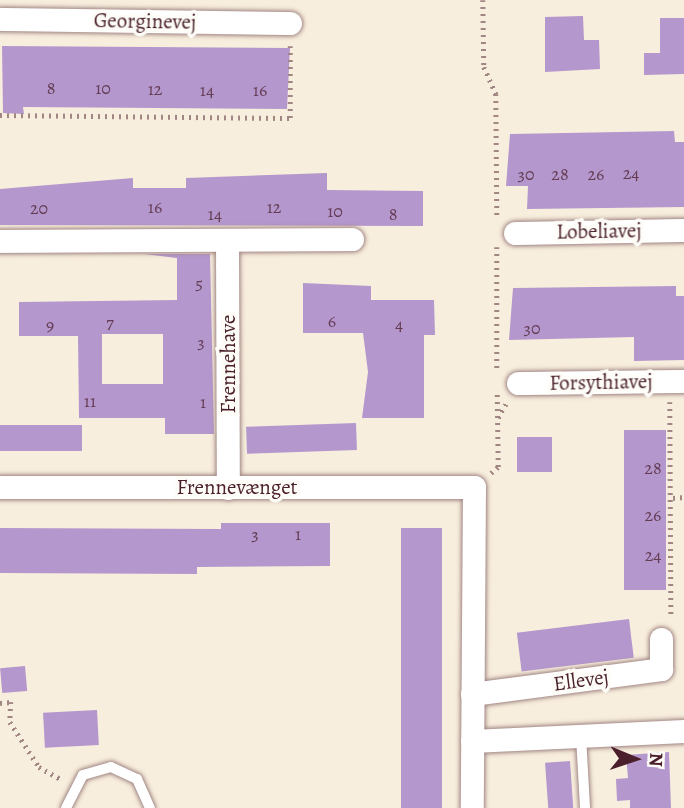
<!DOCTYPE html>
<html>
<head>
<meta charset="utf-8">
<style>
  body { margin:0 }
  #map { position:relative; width:684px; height:808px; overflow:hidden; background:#f8eedd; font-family:Alegreya,serif }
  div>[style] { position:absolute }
  .building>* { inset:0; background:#b497cd; transform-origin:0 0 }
  .path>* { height:4.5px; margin-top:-2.25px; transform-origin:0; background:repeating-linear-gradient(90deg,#a18684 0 2px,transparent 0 7px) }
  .roads { filter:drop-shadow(0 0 2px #a18684) drop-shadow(0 0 2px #a18684) }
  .lane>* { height:10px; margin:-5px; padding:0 5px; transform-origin:5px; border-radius:5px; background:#fff }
  .street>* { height:23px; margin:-11.5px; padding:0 11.5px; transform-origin:11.5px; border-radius:11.5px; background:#fff }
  span { translate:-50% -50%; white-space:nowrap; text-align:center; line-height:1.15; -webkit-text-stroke:7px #fdfcf7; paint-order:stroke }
  .number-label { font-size:18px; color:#643d54 }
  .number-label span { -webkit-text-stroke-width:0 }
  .street-label { font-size:21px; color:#4a1f2b }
  .north { position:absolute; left:600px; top:724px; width:70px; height:70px; -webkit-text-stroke:5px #fdfcf7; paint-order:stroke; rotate:92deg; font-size:19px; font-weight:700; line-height:28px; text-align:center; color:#4a1f2b }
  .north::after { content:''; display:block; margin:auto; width:24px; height:32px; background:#4a1f2b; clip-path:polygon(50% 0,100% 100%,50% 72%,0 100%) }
</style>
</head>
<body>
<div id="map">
  <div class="building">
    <i style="clip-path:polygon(583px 16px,584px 40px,599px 40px,600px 69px,545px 72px,545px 17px)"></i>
    <i style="clip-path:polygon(660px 18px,684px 18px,684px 74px,644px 75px,644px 53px,660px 53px)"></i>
    <i style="clip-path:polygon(2px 46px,290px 48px,287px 109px,23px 107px,24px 114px,3px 113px)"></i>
    <i style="clip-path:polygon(674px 131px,675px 142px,684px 142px,684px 207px,527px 209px,528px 186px,506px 186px,510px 134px)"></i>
    <i style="clip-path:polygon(327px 173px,327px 190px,423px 191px,423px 226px,0 225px,0 189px,133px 178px,133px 188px,186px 188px,186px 178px)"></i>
    <i style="clip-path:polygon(evenodd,144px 254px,210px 254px,214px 434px,165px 434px,165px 418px,79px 418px,78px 336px,19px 336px,19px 302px,177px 300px,177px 258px,144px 254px,102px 334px,163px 334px,163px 384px,102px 384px,102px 334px)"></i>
    <i style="clip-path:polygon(303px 283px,371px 286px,371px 300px,434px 300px,435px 335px,424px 335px,424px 418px,362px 418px,368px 372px,363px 333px,303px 333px)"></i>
    <i style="clip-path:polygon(676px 286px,676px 296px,684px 296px,684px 360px,634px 361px,634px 337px,509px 340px,513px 288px)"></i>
    <i style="left:356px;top:423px;width:27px;height:110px;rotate:88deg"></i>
    <i style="left:0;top:425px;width:82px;height:26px"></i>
    <i style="left:624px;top:430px;width:42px;height:160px"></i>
    <i style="left:552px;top:437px;width:35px;height:35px;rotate:90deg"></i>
    <i style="clip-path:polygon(221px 523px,330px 523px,330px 566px,197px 567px,197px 574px,0 573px,0 528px,221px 529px)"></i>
    <i style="left:401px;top:528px;width:41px;height:280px"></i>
    <i style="left:629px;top:619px;width:39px;height:113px;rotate:83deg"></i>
    <i style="left:25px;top:666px;width:25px;height:25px;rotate:85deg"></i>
    <i style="left:97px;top:710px;width:35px;height:54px;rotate:87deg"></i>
    <i style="clip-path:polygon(669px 752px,671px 808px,630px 808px,630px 800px,617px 801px,616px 779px,628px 778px,626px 755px)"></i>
    <i style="left:570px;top:761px;width:47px;height:25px;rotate:86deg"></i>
  </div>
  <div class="path">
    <i style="left:483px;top:0;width:67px;rotate:89.1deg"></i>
    <i style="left:484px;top:67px;width:30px;rotate:66deg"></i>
    <i style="left:496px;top:94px;width:123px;rotate:89.5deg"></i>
    <i style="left:0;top:115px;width:290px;rotate:0.6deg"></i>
    <i style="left:290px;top:118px;width:72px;rotate:-90deg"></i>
    <i style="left:497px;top:247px;width:124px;rotate:90deg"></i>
    <i style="left:670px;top:402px;width:216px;rotate:89.7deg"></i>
    <i style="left:498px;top:418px;width:18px;rotate:-61deg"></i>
    <i style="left:491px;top:473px;width:9px;rotate:-41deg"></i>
    <i style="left:498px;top:467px;width:73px;rotate:-90.8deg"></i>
    <i style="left:673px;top:498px;width:11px;rotate:-5deg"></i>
    <i style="left:0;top:703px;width:11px;rotate:-5deg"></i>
    <i style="left:11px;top:702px;width:20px;rotate:93deg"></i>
    <i style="left:10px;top:722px;width:54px;rotate:57.2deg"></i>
    <i style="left:39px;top:767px;width:26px;rotate:29deg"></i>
  </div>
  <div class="roads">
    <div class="lane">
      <i style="left:581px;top:736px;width:72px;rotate:86.8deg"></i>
      <i style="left:66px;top:808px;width:37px;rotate:-63deg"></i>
      <i style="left:83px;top:775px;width:29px;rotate:-16deg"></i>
      <i style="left:111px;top:767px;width:29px;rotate:25deg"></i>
      <i style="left:137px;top:779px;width:32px;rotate:66deg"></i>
    </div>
    <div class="street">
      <i style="left:0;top:19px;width:290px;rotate:0.8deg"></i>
      <i style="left:515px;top:233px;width:169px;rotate:-1deg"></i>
      <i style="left:227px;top:240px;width:248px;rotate:89.8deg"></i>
      <i style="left:0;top:241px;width:352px;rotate:-0.3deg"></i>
      <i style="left:518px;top:383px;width:166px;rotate:-0.7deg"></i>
      <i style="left:0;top:487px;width:474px"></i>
      <i style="left:474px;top:487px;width:321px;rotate:90.4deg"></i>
      <i style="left:472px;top:694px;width:191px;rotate:-7.5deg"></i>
      <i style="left:661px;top:669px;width:30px;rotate:-90deg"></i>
      <i style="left:472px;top:741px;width:212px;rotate:-2.7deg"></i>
    </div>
  </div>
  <div class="number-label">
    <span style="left:51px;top:88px">8</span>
    <span style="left:103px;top:88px">10</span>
    <span style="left:155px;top:89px">12</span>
    <span style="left:207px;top:90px">14</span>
    <span style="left:260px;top:90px">16</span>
    <span style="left:631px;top:173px">24</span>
    <span style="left:526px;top:174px">30</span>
    <span style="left:560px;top:174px">28</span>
    <span style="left:596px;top:174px">26</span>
    <span style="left:155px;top:207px">16</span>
    <span style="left:274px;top:207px">12</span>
    <span style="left:39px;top:208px">20</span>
    <span style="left:335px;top:211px">10</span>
    <span style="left:215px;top:214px">14</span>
    <span style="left:393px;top:214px">8</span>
    <span style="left:199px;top:283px">5</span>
    <span style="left:332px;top:321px">6</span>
    <span style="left:110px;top:322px">7</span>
    <span style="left:399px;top:324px">4</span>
    <span style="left:50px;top:325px">9</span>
    <span style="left:532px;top:328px">30</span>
    <span style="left:201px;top:342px">3</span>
    <span style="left:90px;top:401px">11</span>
    <span style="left:203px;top:402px">1</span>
    <span style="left:653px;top:468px">28</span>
    <span style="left:653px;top:515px">26</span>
    <span style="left:255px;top:534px">3</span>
    <span style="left:298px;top:534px">1</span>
    <span style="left:653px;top:555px">24</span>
  </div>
  <div class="street-label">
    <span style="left:145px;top:21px;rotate:1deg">Georginevej</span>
    <span style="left:599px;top:231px;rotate:-1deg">Lobeliavej</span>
    <span style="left:228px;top:364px;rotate:-90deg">Frennehave</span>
    <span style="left:601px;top:382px;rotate:-1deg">Forsythiavej</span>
    <span style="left:237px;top:487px">Frennevænget</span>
    <span style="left:581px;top:680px;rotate:-8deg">Ellevej</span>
  </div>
  <div class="north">N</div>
</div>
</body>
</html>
